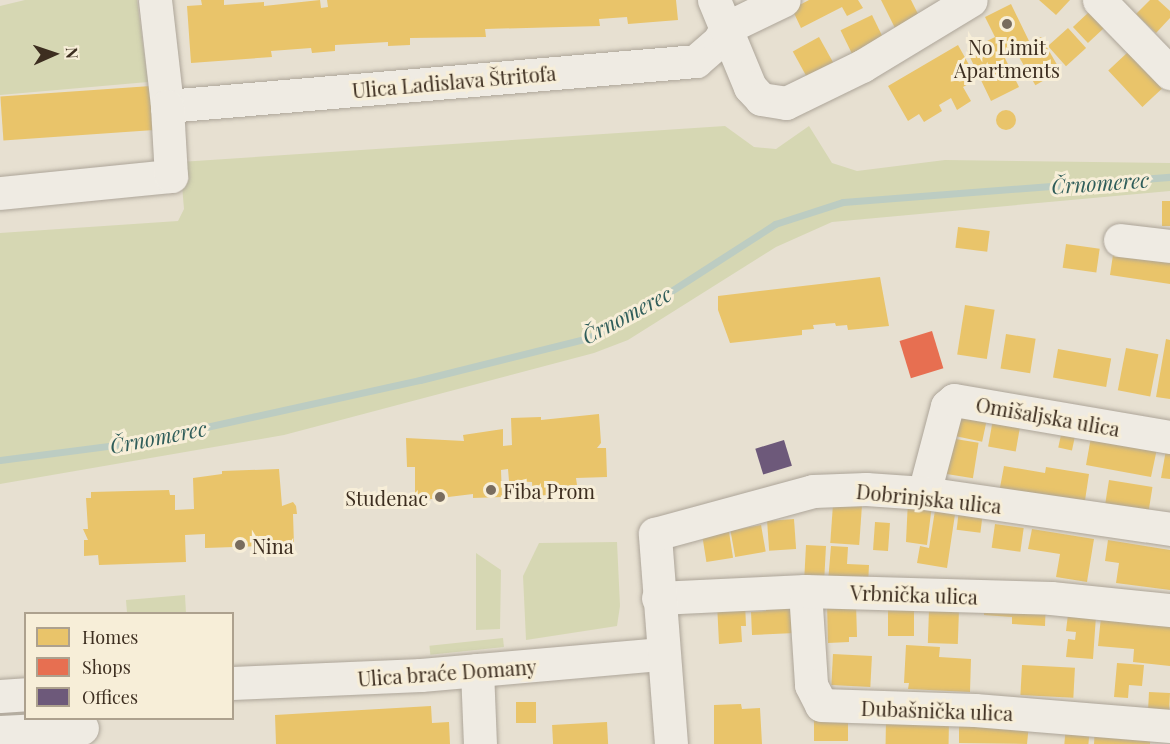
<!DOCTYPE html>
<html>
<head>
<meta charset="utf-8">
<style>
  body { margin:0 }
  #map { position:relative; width:1170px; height:744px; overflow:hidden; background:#e7e0d1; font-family:"Playfair Display",serif }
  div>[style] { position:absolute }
  .green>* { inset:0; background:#d6d7b3; transform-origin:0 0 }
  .homes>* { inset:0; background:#e9c46a; transform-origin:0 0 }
  .round { border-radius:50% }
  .shops>* { inset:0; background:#e76f51; transform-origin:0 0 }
  .offices>* { inset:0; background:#6d597a; transform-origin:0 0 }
  .stream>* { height:7px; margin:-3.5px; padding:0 3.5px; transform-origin:3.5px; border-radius:3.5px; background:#bcccc2 }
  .roads { filter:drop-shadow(0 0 2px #ada599) drop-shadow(0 0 2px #ada599) }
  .minor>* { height:33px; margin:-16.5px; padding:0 16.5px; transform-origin:16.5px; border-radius:16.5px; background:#efebe3 }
  .dots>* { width:16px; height:16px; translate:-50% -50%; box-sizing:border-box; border:3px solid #f7eed8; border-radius:50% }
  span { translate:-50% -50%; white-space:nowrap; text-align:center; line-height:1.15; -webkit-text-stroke:6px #f7eed8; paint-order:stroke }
  .poi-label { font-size:20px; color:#3d2e20 }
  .left { translate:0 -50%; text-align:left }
  .right { translate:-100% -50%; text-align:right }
  .street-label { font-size:20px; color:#3d2e20 }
  .water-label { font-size:21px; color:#2f5d5a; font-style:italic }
  .legend { position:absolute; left:24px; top:612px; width:210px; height:108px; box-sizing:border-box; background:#f7eed8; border:2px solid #ada18e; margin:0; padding:8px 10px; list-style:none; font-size:18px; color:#3d2e20 }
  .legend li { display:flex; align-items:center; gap:12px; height:30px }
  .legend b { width:30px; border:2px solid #ada18e }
  .north { position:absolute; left:24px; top:24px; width:60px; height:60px; -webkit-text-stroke:4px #f7eed8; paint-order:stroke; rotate:87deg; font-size:16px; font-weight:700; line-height:24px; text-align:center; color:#3d2e20 }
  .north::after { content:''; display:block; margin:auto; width:21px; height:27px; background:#3d2e20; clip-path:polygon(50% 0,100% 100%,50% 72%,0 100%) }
</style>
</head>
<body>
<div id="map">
  <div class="green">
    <i style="clip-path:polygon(25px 0,137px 0,148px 82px,0 95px,0 6px)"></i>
    <i style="clip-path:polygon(725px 126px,754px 147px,776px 149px,809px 126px,832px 163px,857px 171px,945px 160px,1170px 163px,1170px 191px,832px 222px,776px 247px,628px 340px,594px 353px,284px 435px,0 484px,0 233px,178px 221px,184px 209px,180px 162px)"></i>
    <i style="clip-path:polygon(617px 542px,620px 606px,617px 626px,526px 640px,523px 576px,539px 543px)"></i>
    <i style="clip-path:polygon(476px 553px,501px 570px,500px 629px,476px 630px)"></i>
    <i style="clip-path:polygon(185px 595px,186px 613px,127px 613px,126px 600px)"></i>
    <i style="left:503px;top:638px;width:9px;height:74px;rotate:84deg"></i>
  </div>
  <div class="homes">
    <i style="clip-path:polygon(201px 0,224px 0,224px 5px,264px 2px,264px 6px,320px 0,321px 8px,328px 7px,327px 0,676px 0,678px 20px,628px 24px,627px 17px,599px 19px,600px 26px,485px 29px,486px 37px,410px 38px,410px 45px,388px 46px,388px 42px,335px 45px,335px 51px,312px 53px,311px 48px,271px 51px,272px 57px,191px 63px,187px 6px,202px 5px)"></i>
    <i style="clip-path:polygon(809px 0,858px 0,863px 8px,847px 16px,842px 7px,801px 28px,792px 9px)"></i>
    <i style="clip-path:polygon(881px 0,911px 0,921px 20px,897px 32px)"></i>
    <i style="clip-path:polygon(1039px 0,1070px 0,1056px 15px)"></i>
    <i style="clip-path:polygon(1150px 0,1158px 0,1170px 11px,1170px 18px,1156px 33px,1136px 14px)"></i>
    <i style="clip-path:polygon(1011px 4px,1029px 41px,1003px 54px,1019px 87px,991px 101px,967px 51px,995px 37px,985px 17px)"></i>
    <i style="left:1089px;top:12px;width:22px;height:22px;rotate:47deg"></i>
    <i style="left:872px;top:15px;width:32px;height:35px;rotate:64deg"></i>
    <i style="left:1068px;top:28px;width:27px;height:27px;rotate:48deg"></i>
    <i style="left:819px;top:37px;width:31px;height:30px;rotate:61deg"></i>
    <i style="left:1041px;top:37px;width:39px;height:29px;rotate:60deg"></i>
    <i style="clip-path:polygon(958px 45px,977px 79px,963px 87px,971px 101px,957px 110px,951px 98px,939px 105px,942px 111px,924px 122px,919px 114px,908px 121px,888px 86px)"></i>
    <i style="left:1128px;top:52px;width:50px;height:27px;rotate:47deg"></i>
    <i style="left:151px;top:86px;width:44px;height:151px;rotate:86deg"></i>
    <i class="round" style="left:996px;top:110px;width:20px;height:20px"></i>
    <i style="left:1162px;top:201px;width:8px;height:25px"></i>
    <i style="left:958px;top:227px;width:32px;height:21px;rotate:7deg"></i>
    <i style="left:1066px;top:244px;width:34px;height:24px;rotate:8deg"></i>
    <i style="clip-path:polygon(1114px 248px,1170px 252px,1170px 284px,1110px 275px)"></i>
    <i style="clip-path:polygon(880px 277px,889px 326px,848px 330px,847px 325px,836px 326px,835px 323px,813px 325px,814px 329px,802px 330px,802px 335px,730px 343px,718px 310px,718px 296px)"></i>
    <i style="left:965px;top:305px;width:30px;height:50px;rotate:9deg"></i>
    <i style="left:1006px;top:334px;width:30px;height:35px;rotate:9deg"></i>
    <i style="clip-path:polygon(1166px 339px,1170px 340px,1170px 399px,1156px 397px)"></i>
    <i style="left:1126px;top:348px;width:33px;height:43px;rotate:11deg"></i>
    <i style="left:1058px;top:349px;width:54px;height:29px;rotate:10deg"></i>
    <i style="left:958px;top:411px;width:30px;height:25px;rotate:12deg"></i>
    <i style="clip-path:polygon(599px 414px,601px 443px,597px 448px,606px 448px,607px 477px,576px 478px,577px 485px,549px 487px,550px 495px,533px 496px,532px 482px,509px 481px,508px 469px,501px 470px,502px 497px,473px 498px,473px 494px,415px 501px,415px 467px,407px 467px,406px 438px,464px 441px,463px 435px,503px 429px,503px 446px,512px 445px,511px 418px,541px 417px,541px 420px)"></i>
    <i style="left:993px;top:419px;width:28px;height:28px;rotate:10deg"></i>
    <i style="left:1062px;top:430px;width:14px;height:18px;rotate:12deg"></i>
    <i style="left:943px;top:437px;width:36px;height:36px;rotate:9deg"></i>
    <i style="clip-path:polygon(1091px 437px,1158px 444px,1151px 477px,1086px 465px)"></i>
    <i style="clip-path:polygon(1166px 450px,1170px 451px,1170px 479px,1161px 478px)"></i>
    <i style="clip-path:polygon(1004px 466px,1045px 473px,1046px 467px,1089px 474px,1084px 507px,999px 493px)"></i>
    <i style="clip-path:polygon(279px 469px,282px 506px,293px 502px,296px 506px,297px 514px,293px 514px,294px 545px,205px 548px,205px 534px,185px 535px,186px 562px,99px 565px,98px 555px,84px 556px,84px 540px,88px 540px,83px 529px,88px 529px,86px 498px,91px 498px,91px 492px,169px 490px,170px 495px,175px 495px,175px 510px,194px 509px,193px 478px,222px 474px,222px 471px)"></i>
    <i style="left:1109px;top:480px;width:44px;height:36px;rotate:9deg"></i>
    <i style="clip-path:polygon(933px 497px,927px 545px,906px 542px,908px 500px)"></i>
    <i style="clip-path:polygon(937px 498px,957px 501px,947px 568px,917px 563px,920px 546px,929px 548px)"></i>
    <i style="left:960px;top:502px;width:24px;height:28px;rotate:7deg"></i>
    <i style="left:833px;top:504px;width:29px;height:39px;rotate:4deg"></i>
    <i style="left:794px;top:519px;width:30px;height:27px;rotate:86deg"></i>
    <i style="left:875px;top:522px;width:15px;height:28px;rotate:4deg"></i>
    <i style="left:995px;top:524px;width:29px;height:24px;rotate:8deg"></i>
    <i style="left:761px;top:525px;width:27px;height:31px;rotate:80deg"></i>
    <i style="clip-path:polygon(1032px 529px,1094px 539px,1087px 582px,1056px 577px,1060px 554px,1028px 549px)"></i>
    <i style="left:729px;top:532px;width:26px;height:27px;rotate:81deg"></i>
    <i style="clip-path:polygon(1108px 540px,1170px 550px,1170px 590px,1116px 583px,1119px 563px,1105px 561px)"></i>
    <i style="left:806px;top:545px;width:20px;height:36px;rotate:3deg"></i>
    <i style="clip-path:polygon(831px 546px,848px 547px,847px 564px,869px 565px,868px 585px,828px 582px)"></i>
    <i style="clip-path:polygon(984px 597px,1046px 599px,1045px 626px,1012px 624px,1012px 617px,984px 615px)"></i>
    <i style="clip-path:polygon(793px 599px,795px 633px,752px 635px,751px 612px,766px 611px,766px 600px)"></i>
    <i style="clip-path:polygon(745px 602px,746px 626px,741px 626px,742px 642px,719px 644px,717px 603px)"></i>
    <i style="clip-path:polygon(856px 603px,857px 637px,849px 637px,849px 642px,828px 643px,827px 604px)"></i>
    <i style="left:914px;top:605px;width:31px;height:26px;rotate:90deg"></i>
    <i style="left:929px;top:609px;width:30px;height:34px;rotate:2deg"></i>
    <i style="clip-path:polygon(1068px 614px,1096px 616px,1093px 659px,1066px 657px,1068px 639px,1075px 640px,1076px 632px,1066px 631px)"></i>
    <i style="clip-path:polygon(1101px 617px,1170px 621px,1170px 666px,1133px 662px,1134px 649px,1098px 646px)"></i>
    <i style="clip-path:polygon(906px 645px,940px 647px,939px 657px,971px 659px,970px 692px,908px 689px,909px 683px,904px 683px)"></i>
    <i style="left:833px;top:654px;width:39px;height:31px;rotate:3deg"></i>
    <i style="clip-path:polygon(1117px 663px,1144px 665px,1142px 686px,1129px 685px,1128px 698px,1114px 697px)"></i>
    <i style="left:1022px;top:665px;width:53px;height:30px;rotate:3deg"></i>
    <i style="left:1149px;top:692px;width:21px;height:25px;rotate:3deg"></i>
    <i style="left:536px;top:702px;width:21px;height:20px;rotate:90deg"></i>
    <i style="clip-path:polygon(741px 704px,742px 709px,760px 708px,762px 744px,714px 744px,714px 705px)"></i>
    <i style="clip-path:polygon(431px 706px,432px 723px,449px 722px,450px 744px,276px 744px,275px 715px)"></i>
    <i style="left:814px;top:715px;width:34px;height:26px"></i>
    <i style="left:886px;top:719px;width:63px;height:25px;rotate:1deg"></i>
    <i style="clip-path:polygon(959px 720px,1029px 724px,1027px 744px,959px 743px)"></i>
    <i style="left:607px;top:722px;width:22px;height:55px;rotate:87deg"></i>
    <i style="left:1066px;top:725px;width:24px;height:19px;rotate:5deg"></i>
    <i style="clip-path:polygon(1095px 728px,1151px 732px,1150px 744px,1094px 744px)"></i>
  </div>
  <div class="shops">
    <i style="left:932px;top:331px;width:39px;height:34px;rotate:73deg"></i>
  </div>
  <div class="offices">
    <i style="left:784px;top:440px;width:27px;height:30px;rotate:73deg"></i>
  </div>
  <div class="stream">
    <i style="left:0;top:460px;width:139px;rotate:-7.4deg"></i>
    <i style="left:138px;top:442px;width:289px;rotate:-12.4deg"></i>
    <i style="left:420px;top:380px;width:173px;rotate:-14deg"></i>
    <i style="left:588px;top:338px;width:51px;rotate:-26.6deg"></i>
    <i style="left:634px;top:315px;width:168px;rotate:-32.8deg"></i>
    <i style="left:775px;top:224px;width:71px;rotate:-17.9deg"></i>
    <i style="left:843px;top:202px;width:328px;rotate:-4.4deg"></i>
  </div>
  <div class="roads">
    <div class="minor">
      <i style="left:155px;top:0;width:107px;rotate:83.5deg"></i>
      <i style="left:167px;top:106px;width:531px;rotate:-4.86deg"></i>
      <i style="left:696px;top:61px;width:30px;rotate:-41deg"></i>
      <i style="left:719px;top:41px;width:15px;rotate:-62deg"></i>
      <i style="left:726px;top:28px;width:64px;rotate:-25.8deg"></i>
      <i style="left:714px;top:0;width:94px;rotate:67.5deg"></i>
      <i style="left:750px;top:87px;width:16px;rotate:47deg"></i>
      <i style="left:761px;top:99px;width:25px;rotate:9deg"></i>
      <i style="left:786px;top:103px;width:85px;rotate:-26deg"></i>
      <i style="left:862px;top:66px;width:127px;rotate:-31.2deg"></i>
      <i style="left:1099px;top:0;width:102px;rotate:45.8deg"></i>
      <i style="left:0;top:193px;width:172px;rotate:-5.7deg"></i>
      <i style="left:171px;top:176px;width:70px;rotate:-93.3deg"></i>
      <i style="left:1120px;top:240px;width:50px;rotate:6.8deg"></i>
      <i style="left:924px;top:493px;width:90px;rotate:-75.2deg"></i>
      <i style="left:947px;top:406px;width:9px;rotate:-41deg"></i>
      <i style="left:954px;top:400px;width:219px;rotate:9.7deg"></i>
      <i style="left:805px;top:591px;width:94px;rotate:86.3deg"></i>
      <i style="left:811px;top:685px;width:22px;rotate:63deg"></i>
      <i style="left:821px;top:705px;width:154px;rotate:1.9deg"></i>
      <i style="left:975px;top:710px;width:196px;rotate:4.7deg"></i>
      <i style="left:658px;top:598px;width:147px;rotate:-2.7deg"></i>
      <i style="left:805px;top:591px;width:246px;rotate:1.6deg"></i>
      <i style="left:1051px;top:598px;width:120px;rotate:5.8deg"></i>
      <i style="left:477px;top:670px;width:74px;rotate:87.7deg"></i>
      <i style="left:232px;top:683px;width:189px;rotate:-2.4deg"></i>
      <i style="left:421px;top:675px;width:242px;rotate:-5deg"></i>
      <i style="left:0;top:696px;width:26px;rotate:-4deg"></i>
      <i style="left:0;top:732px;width:82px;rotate:-2.8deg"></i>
      <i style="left:671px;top:744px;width:211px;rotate:-94.4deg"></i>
      <i style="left:655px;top:534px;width:164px;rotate:-15.2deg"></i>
      <i style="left:813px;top:491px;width:53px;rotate:-2.2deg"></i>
      <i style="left:866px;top:489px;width:58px;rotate:3.9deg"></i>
      <i style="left:924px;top:493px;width:249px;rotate:8.3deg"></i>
    </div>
  </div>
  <div class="dots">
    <i style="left:1007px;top:24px;background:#786c5e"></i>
    <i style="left:491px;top:490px;background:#786c5e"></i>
    <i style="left:440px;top:497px;background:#786c5e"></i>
    <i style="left:240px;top:545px;background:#786c5e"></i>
  </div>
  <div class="poi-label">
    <span style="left:1007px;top:58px">No Limit<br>Apartments</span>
    <span class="left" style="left:503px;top:490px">Fiba Prom</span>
    <span class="right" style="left:428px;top:497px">Studenac</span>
    <span class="left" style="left:252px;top:545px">Nina</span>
  </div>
  <div class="street-label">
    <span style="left:454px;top:81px;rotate:-5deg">Ulica Ladislava Štritofa</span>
    <span style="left:1048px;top:416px;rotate:10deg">Omišaljska ulica</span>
    <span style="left:929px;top:498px;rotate:6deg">Dobrinjska ulica</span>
    <span style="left:914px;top:594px;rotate:2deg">Vrbnička ulica</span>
    <span style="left:447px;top:672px;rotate:-4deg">Ulica braće Domany</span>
    <span style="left:937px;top:710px;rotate:2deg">Dubašnička ulica</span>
  </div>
  <div class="water-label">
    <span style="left:1100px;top:182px;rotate:-4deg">Črnomerec</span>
    <span style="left:626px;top:314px;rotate:-28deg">Črnomerec</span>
    <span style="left:158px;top:436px;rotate:-11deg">Črnomerec</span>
  </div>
  <ul class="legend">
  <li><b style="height:16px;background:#e9c46a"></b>Homes</li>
  <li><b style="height:16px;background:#e76f51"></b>Shops</li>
  <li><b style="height:16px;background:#6d597a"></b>Offices</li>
  </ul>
  <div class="north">N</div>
</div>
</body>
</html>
